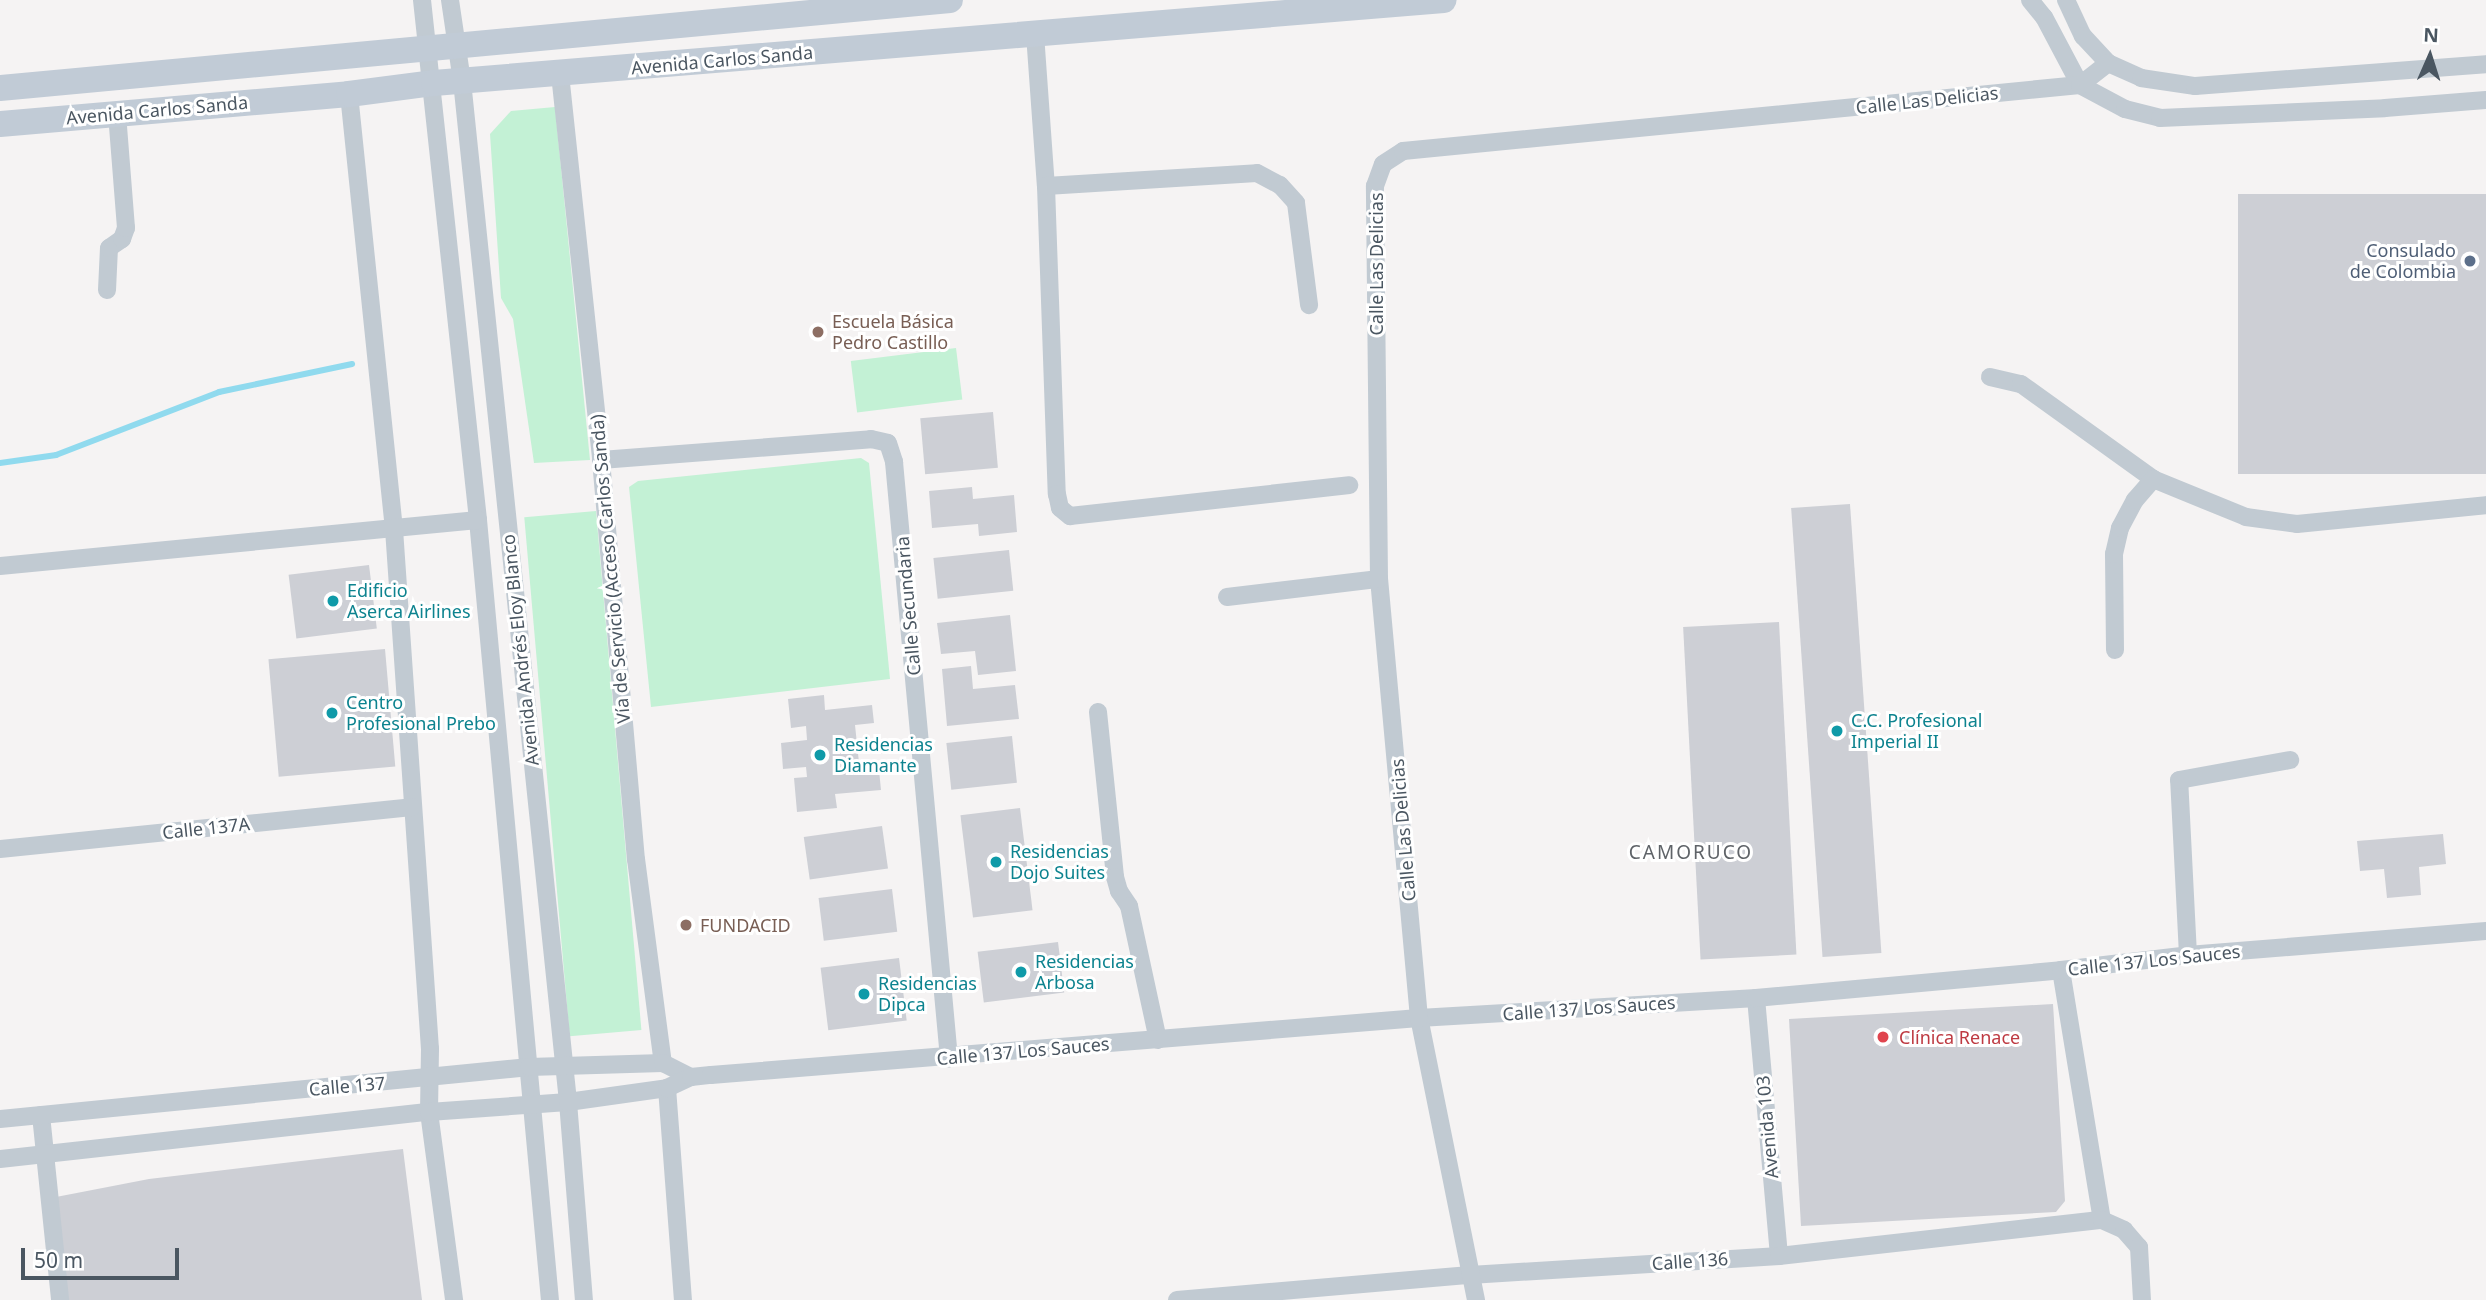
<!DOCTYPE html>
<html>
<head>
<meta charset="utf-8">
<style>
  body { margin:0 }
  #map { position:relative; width:2486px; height:1300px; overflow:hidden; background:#f5f3f3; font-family:"Noto Sans",sans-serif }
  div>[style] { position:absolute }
  .green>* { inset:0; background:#c3f1d5; transform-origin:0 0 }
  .stream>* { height:6px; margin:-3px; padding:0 3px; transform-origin:3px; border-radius:3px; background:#90daee }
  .building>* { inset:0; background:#cdcfd5; transform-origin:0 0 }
  .street>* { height:18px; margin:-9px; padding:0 9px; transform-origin:9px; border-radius:9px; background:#c1cad2 }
  .secondary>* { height:26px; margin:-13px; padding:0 13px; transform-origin:13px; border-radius:13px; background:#c1cbd6 }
  .dots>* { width:19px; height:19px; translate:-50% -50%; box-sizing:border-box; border:4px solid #fff; border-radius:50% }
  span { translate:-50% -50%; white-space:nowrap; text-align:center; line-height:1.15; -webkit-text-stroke:6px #fff; paint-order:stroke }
  .street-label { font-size:18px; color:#4a5661 }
  .service-label { font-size:18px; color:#4e5e75 }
  .right { translate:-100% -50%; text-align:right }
  .education-label { font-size:18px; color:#785e54 }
  .left { translate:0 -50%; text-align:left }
  .culture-label { font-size:18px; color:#0d838f }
  .health-label { font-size:18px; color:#be3a42 }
  .neighbourhood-label { font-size:19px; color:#5f6368; letter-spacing:2px }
  .north { position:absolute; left:2395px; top:21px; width:70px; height:70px; -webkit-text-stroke:5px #fff; paint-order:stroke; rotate:3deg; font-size:19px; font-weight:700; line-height:28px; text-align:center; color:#4a5661 }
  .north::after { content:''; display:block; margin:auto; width:24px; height:32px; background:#4a5661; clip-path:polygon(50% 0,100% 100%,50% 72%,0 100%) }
  .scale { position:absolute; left:21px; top:1248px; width:158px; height:32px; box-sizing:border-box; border:4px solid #4a5661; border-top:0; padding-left:9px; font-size:21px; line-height:24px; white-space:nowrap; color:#4a5661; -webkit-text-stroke:5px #fff; paint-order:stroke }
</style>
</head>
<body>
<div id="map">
  <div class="green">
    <i style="clip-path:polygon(555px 107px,590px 460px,534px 463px,513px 319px,501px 298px,490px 134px,511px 111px)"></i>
    <i style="left:956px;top:348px;width:52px;height:106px;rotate:83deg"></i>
    <i style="clip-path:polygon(861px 458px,869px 463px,890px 679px,651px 707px,629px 487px,638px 481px)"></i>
    <i style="left:596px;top:511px;width:521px;height:72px;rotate:85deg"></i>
  </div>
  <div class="stream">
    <i style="left:0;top:463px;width:57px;rotate:-8.1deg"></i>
    <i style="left:56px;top:455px;width:175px;rotate:-21.1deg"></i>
    <i style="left:219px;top:392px;width:136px;rotate:-11.9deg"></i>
  </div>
  <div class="building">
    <i style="left:2486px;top:194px;width:280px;height:248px;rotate:90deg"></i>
    <i style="left:993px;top:412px;width:56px;height:73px;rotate:85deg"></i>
    <i style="clip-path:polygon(972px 487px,973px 499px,1014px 495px,1017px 532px,979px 536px,978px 524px,932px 528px,929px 491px)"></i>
    <i style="left:1850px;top:504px;width:450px;height:59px;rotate:86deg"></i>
    <i style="left:1009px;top:550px;width:41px;height:76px;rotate:84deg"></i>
    <i style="left:369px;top:565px;width:64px;height:81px;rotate:83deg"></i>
    <i style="clip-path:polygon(1010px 615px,1016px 671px,978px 675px,975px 651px,941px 654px,937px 623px)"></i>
    <i style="left:1779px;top:622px;width:333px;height:96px;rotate:87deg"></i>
    <i style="left:385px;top:649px;width:118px;height:117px;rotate:85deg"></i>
    <i style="clip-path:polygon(971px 666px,973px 689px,1015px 685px,1019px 719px,947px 726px,942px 669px)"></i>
    <i style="clip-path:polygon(824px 695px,825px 710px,872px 705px,874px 723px,855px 725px,860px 772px,879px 770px,881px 790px,835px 794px,837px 808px,797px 812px,794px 778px,807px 777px,806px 767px,783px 769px,781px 743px,807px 740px,806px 726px,791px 728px,788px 699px)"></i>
    <i style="left:1012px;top:736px;width:47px;height:66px;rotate:84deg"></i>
    <i style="left:1020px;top:808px;width:103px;height:60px;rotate:83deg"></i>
    <i style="left:882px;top:826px;width:43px;height:79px;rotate:82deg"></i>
    <i style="clip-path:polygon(2443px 834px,2446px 864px,2419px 867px,2421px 895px,2387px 898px,2384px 869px,2360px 871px,2357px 841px)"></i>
    <i style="left:892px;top:889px;width:43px;height:74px;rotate:83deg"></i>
    <i style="left:1058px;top:942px;width:51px;height:81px;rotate:83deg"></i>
    <i style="left:899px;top:958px;width:63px;height:79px;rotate:83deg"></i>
    <i style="clip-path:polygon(2053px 1004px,2065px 1201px,2056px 1212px,1801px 1226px,1789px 1019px)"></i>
    <i style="clip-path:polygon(403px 1149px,422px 1300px,68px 1300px,56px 1197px,149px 1179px)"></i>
  </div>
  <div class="street">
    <i style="left:422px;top:0;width:523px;rotate:83.85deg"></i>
    <i style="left:478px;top:520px;width:783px;rotate:84.73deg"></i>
    <i style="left:450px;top:0;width:82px;rotate:81.6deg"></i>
    <i style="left:462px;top:81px;width:1026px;rotate:84.07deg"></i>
    <i style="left:568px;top:1102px;width:199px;rotate:85.4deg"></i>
    <i style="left:2030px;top:0;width:22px;rotate:51deg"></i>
    <i style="left:2044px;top:17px;width:77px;rotate:62.1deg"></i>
    <i style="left:2080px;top:85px;width:51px;rotate:28.1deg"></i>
    <i style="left:2125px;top:109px;width:36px;rotate:14deg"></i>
    <i style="left:2160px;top:118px;width:225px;rotate:-2.5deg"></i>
    <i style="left:2385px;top:108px;width:101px;rotate:-4.5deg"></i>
    <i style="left:2066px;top:0;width:40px;rotate:65deg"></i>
    <i style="left:2083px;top:36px;width:37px;rotate:47deg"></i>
    <i style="left:2108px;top:63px;width:36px;rotate:24deg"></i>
    <i style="left:2141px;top:78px;width:55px;rotate:8.4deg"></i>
    <i style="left:2195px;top:86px;width:292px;rotate:-4.3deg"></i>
    <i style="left:1035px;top:34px;width:152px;rotate:85.9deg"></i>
    <i style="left:1046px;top:186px;width:308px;rotate:88deg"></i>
    <i style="left:1057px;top:494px;width:14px;rotate:78deg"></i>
    <i style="left:1060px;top:508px;width:13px;rotate:39deg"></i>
    <i style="left:1070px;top:516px;width:281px;rotate:-6.3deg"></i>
    <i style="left:560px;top:74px;width:388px;rotate:83.9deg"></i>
    <i style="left:601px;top:460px;width:401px;rotate:85deg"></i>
    <i style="left:636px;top:859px;width:206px;rotate:82.5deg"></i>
    <i style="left:349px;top:94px;width:437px;rotate:84.1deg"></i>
    <i style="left:394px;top:529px;width:521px;rotate:86.04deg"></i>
    <i style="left:430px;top:1049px;width:63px;rotate:90.9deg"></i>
    <i style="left:429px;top:1112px;width:190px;rotate:82.4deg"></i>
    <i style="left:1046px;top:186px;width:211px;rotate:-3.5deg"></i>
    <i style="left:1257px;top:173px;width:26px;rotate:28deg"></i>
    <i style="left:1280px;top:185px;width:24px;rotate:48deg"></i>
    <i style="left:1296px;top:203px;width:103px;rotate:82.7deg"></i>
    <i style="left:107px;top:290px;width:42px;rotate:-87.3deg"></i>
    <i style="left:109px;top:248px;width:16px;rotate:-35deg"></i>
    <i style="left:122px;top:239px;width:12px;rotate:-70deg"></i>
    <i style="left:126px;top:228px;width:114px;rotate:-94.5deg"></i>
    <i style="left:1990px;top:377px;width:32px;rotate:13deg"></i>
    <i style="left:2021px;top:384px;width:163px;rotate:35.7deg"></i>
    <i style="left:2153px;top:479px;width:100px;rotate:22.2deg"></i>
    <i style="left:2246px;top:517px;width:51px;rotate:7.8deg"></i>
    <i style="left:2297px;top:524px;width:190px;rotate:-5.7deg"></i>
    <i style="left:601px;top:460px;width:271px;rotate:-4.4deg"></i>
    <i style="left:871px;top:439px;width:17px;rotate:13deg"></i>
    <i style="left:888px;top:443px;width:20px;rotate:72deg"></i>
    <i style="left:894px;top:462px;width:599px;rotate:84.73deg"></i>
    <i style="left:0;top:566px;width:480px;rotate:-5.5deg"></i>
    <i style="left:1227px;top:597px;width:153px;rotate:-6.8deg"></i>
    <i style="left:2115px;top:650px;width:96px;rotate:-90.6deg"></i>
    <i style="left:2114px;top:554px;width:27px;rotate:-77deg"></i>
    <i style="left:2120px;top:528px;width:32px;rotate:-62deg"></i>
    <i style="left:2135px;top:500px;width:28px;rotate:-49deg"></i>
    <i style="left:1098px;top:712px;width:166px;rotate:84.1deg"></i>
    <i style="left:1115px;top:877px;width:15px;rotate:74deg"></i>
    <i style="left:1119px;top:891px;width:18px;rotate:56deg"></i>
    <i style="left:1129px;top:906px;width:137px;rotate:77.8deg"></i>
    <i style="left:0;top:849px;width:414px;rotate:-5.8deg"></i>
    <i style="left:2188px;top:955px;width:175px;rotate:-92.9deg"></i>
    <i style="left:2179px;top:780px;width:113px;rotate:-10.2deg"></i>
    <i style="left:2061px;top:970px;width:253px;rotate:80.7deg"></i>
    <i style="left:1756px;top:998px;width:259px;rotate:84.9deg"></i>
    <i style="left:667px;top:1088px;width:213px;rotate:85.7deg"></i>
    <i style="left:41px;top:1115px;width:186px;rotate:84.1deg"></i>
    <i style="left:0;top:1119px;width:532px;rotate:-5.61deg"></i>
    <i style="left:529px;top:1067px;width:134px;rotate:-1.7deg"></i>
    <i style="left:663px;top:1063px;width:31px;rotate:27deg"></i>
    <i style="left:0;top:1159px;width:432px;rotate:-6.3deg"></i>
    <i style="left:429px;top:1112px;width:139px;rotate:-4.1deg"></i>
    <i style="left:568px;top:1102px;width:100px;rotate:-8deg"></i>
    <i style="left:667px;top:1088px;width:26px;rotate:-25deg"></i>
    <i style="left:691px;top:1077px;width:20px;rotate:-6deg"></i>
    <i style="left:711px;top:1075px;width:710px;rotate:-4.6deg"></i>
    <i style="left:1419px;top:1018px;width:338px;rotate:-3.4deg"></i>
    <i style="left:1756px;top:998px;width:306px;rotate:-5.2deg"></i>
    <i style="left:2061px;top:970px;width:128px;rotate:-6.7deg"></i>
    <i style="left:2188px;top:955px;width:299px;rotate:-4.6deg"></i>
    <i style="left:1177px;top:1300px;width:294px;rotate:-4.9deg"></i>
    <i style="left:1470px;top:1275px;width:310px;rotate:-3.5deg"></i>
    <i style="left:1779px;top:1256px;width:325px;rotate:-6.4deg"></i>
    <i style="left:2102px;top:1220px;width:24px;rotate:24deg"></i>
    <i style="left:2124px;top:1230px;width:23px;rotate:49deg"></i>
    <i style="left:2139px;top:1247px;width:53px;rotate:86.8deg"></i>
    <i style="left:1476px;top:1300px;width:288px;rotate:-101.4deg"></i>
    <i style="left:1419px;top:1018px;width:441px;rotate:-95.2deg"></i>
    <i style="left:1379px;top:579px;width:393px;rotate:-90.6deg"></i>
    <i style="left:1375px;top:186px;width:23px;rotate:-70deg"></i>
    <i style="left:1383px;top:164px;width:24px;rotate:-33deg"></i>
    <i style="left:1403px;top:151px;width:680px;rotate:-5.57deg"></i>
    <i style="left:2080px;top:85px;width:36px;rotate:-38deg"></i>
  </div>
  <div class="secondary">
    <i style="left:0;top:88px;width:954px;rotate:-5.29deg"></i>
    <i style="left:0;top:124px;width:350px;rotate:-4.9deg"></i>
    <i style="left:349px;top:94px;width:86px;rotate:-7.4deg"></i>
    <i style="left:434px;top:83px;width:1013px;rotate:-4.7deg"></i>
  </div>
  <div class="dots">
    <i style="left:2470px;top:261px;background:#5c6f8a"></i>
    <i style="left:818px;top:332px;background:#8d6e63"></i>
    <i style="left:333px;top:601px;background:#0f9aa8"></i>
    <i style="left:332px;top:713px;background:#0f9aa8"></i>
    <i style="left:1837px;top:731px;background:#0f9aa8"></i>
    <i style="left:820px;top:755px;background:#0f9aa8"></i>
    <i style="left:996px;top:862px;background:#0f9aa8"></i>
    <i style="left:686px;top:925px;background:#8d6e63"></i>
    <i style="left:1021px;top:972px;background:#0f9aa8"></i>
    <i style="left:864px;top:994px;background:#0f9aa8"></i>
    <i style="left:1883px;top:1037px;background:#e0444e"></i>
  </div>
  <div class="street-label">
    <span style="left:722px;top:60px;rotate:-5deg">Avenida Carlos Sanda</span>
    <span style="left:1927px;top:100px;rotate:-6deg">Calle Las Delicias</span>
    <span style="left:157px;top:110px;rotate:-5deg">Avenida Carlos Sanda</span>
    <span style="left:1376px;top:264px;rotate:-90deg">Calle Las Delicias</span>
    <span style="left:610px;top:569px;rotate:-95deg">Vía de Servicio (Acceso Carlos Sanda)</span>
    <span style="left:908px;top:606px;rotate:-95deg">Calle Secundaria</span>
    <span style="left:520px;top:650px;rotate:-96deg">Avenida Andrés Eloy Blanco</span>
    <span style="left:206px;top:828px;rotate:-6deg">Calle 137A</span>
    <span style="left:1403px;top:830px;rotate:-95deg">Calle Las Delicias</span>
    <span style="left:2154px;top:960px;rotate:-6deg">Calle 137 Los Sauces</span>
    <span style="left:1589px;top:1008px;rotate:-4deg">Calle 137 Los Sauces</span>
    <span style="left:1023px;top:1051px;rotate:-5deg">Calle 137 Los Sauces</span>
    <span style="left:347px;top:1086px;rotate:-5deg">Calle 137</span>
    <span style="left:1767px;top:1127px;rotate:-95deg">Avenida 103</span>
    <span style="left:1690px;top:1261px;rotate:-4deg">Calle 136</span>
  </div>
  <div class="service-label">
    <span class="right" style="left:2456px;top:261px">Consulado<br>de Colombia</span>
  </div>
  <div class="education-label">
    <span class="left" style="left:832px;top:332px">Escuela Básica<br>Pedro Castillo</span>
    <span class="left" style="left:700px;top:925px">FUNDACID</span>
  </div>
  <div class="culture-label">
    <span class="left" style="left:347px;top:601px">Edificio<br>Aserca Airlines</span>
    <span class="left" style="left:346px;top:713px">Centro<br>Profesional Prebo</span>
    <span class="left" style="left:1851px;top:731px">C.C. Profesional<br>Imperial II</span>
    <span class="left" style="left:834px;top:755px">Residencias<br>Diamante</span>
    <span class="left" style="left:1010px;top:862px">Residencias<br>Dojo Suites</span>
    <span class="left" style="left:1035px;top:972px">Residencias<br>Arbosa</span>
    <span class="left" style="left:878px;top:994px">Residencias<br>Dipca</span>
  </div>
  <div class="health-label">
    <span class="left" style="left:1899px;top:1037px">Clínica Renace</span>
  </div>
  <div class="neighbourhood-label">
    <span style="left:1691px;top:853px">CAMORUCO</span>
  </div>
  <div class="north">N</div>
  <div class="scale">50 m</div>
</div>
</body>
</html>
